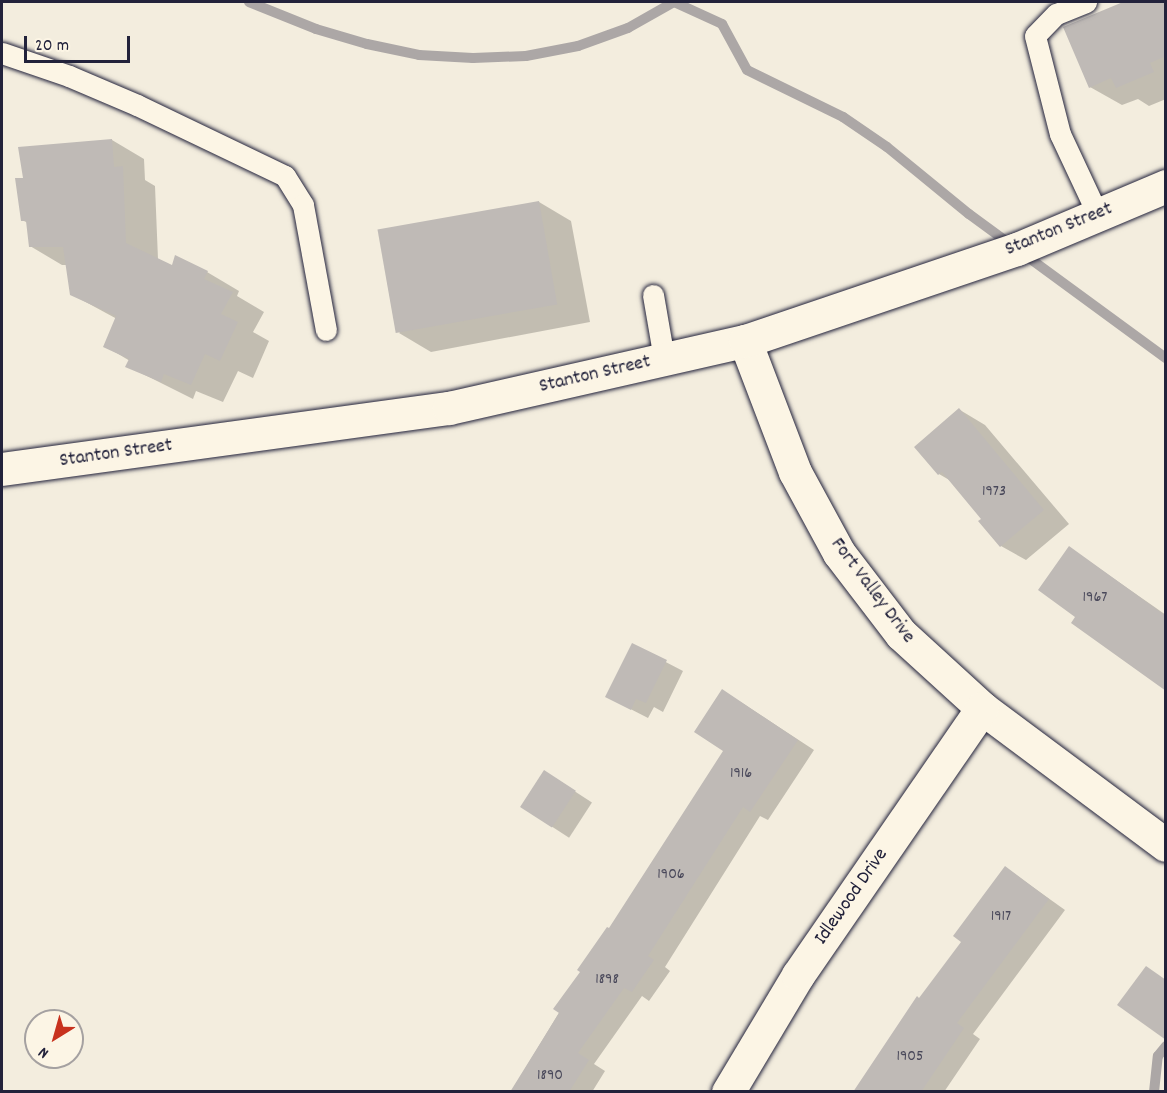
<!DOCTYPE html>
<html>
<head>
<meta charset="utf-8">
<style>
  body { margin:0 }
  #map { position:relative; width:1167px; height:1093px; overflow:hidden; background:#f3edde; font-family:Dekko,sans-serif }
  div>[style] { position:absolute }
  .shadow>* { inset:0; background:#0003; transform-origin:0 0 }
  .stream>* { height:10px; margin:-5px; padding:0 5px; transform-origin:5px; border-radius:5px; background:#aca7a6 }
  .building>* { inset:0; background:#bfbab6; transform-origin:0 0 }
  .roads { filter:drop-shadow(0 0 2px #22223b) drop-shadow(0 0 2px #22223b) }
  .lane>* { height:21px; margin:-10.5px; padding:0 10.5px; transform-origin:10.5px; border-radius:10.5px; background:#fcf5e5 }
  .street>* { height:33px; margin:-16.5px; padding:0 16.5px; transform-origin:16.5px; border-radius:16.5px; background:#fcf5e5 }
  .secondary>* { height:33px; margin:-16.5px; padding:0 16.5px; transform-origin:16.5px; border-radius:16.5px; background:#fcf5e5 }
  span { translate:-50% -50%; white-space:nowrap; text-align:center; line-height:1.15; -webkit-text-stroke:4.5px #fcf5e5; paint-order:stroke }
  .number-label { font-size:16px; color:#49485a }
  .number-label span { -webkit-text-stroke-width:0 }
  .street-label { font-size:20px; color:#22223b }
  .frame { position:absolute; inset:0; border:3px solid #22223b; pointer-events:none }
  .north { position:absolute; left:24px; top:1009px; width:60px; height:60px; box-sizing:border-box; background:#fcf5e5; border:2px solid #a5a1a1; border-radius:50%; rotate:217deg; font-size:16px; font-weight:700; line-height:24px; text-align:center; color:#22223b }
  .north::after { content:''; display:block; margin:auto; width:21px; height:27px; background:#c8321e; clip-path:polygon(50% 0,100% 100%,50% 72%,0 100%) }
  .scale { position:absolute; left:24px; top:36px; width:106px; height:27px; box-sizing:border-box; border:3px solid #22223b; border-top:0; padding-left:8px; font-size:18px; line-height:21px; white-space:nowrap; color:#22223b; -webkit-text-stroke:4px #fcf5e5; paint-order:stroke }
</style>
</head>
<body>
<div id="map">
  <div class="shadow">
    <i style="clip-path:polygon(1127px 2px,1166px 2px,1166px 99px,1149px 106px,1138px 99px,1122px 105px,1090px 87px,1065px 28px)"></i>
    <i style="clip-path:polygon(112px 140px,144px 159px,145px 180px,155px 186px,158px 259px,173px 267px,207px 272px,239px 291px,237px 296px,264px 312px,253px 332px,269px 341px,253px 378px,238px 371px,223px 402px,196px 391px,193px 399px,127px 366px,130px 361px,105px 346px,117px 319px,71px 294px,67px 265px,62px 265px,30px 246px,28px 223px,22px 220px,25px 180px)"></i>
    <i style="clip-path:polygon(539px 202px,571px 221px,590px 322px,431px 352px,399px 333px)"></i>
    <i style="clip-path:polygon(960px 410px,985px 425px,1069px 524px,1026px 560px,1001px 546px,983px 519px,951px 481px,939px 474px)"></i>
    <i style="clip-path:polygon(1070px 548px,1166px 615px,1166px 690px,1077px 617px)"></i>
    <i style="clip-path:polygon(633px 645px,683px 671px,663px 712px,654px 707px,648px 718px,607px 697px)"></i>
    <i style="clip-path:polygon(739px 701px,814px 750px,768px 820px,760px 816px,665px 967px,670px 971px,649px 1001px,642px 996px,594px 1064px,605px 1071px,592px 1092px,511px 1092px,609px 930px,725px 751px)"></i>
    <i style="left:545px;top:772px;width:56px;height:42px;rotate:33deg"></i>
    <i style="clip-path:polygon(1006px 868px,1065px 910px,973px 1034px,980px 1039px,944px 1092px,855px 1092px,963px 941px)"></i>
  </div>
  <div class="stream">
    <i style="left:249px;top:2px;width:72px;rotate:21.9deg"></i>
    <i style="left:316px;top:29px;width:53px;rotate:16.4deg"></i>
    <i style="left:367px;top:44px;width:53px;rotate:11.9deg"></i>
    <i style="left:419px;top:55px;width:54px;rotate:3.2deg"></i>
    <i style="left:473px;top:58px;width:53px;rotate:-2.2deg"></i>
    <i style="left:526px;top:56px;width:53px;rotate:-10.9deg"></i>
    <i style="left:578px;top:46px;width:53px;rotate:-19.8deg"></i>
    <i style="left:628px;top:28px;width:53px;rotate:-29.5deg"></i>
    <i style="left:674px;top:2px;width:53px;rotate:24.6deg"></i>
    <i style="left:722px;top:24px;width:52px;rotate:61.5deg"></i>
    <i style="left:747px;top:70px;width:107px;rotate:26.1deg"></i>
    <i style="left:843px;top:117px;width:53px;rotate:34.3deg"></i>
    <i style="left:887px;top:147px;width:106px;rotate:39.3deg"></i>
    <i style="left:969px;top:214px;width:244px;rotate:36.2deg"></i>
    <i style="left:1154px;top:1092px;width:36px;rotate:-84deg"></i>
    <i style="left:1158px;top:1056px;width:13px;rotate:-51deg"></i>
  </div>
  <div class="building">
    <i style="clip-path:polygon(1123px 2px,1166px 2px,1166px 56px,1150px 63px,1154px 72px,1116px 88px,1111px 78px,1089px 88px,1063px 27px)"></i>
    <i style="clip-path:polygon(112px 139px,114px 167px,123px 166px,126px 243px,172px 265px,175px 255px,208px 271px,204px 279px,233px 292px,221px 314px,238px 322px,220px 361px,205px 354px,191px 385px,164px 374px,161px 382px,125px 367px,129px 359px,103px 347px,116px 316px,70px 295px,63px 247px,29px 247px,26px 221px,21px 221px,15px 178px,23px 178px,18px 147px)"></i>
    <i style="left:539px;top:201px;width:105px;height:164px;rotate:80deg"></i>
    <i style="clip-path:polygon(959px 408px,1044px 510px,1000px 547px,978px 521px,981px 519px,942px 472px,938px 475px,914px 447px)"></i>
    <i style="clip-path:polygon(1069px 546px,1166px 616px,1166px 691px,1071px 623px,1075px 617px,1038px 590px)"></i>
    <i style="clip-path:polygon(632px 643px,667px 660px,646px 703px,636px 699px,631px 710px,605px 697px)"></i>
    <i style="clip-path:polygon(722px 689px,798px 740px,750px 812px,743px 807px,648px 956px,654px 960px,632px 992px,624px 988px,578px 1053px,589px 1060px,569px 1092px,510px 1092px,559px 1013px,553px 1009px,580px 972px,577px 970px,607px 927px,609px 928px,723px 751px,694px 732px)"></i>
    <i style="left:544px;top:770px;width:38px;height:44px;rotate:33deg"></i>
    <i style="clip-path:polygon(1005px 866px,1049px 899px,957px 1023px,964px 1028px,921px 1092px,853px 1092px,917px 996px,919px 998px,961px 942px,953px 936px)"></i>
    <i style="clip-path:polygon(1146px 966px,1166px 980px,1166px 1040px,1117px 1005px)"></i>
  </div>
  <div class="roads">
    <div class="lane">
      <i style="left:1086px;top:2px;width:32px;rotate:158deg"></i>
      <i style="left:1056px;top:14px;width:30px;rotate:134deg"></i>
      <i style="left:1035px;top:36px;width:101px;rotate:75.7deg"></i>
      <i style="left:1060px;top:134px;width:89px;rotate:64.9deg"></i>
      <i style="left:2px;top:53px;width:71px;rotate:18.9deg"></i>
      <i style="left:69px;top:76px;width:74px;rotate:23.1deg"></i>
      <i style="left:137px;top:105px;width:164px;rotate:25.6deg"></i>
      <i style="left:285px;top:176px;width:34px;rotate:58deg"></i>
      <i style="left:303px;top:205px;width:127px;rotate:79.6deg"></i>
      <i style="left:653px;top:295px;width:65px;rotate:80.2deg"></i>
    </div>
    <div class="street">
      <i style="left:745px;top:341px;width:140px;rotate:69.1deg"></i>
      <i style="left:795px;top:472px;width:92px;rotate:61.5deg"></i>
      <i style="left:839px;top:553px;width:102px;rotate:52.6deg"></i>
      <i style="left:901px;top:634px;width:110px;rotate:42.4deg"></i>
      <i style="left:982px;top:708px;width:229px;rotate:36.7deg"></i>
      <i style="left:728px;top:1092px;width:136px;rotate:-59.1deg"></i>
      <i style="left:798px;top:975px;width:324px;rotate:-55.4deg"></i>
    </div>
    <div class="secondary">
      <i style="left:2px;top:469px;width:451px;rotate:-7.8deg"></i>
      <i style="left:449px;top:408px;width:303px;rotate:-12.8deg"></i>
      <i style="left:745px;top:341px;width:287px;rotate:-18.7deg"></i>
      <i style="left:1017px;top:249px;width:162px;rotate:-22.9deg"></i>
    </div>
  </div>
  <div class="number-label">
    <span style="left:994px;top:492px">1973</span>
    <span style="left:1095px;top:598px">1967</span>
    <span style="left:741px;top:774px">1916</span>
    <span style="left:671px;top:875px">1906</span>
    <span style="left:1001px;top:917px">1917</span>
    <span style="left:607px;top:980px">1898</span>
    <span style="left:910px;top:1057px">1905</span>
    <span style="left:550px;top:1076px">1890</span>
  </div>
  <div class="street-label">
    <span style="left:1059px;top:230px;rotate:-22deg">Stanton Street</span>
    <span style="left:595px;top:375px;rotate:-13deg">Stanton Street</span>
    <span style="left:116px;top:454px;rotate:-8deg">Stanton Street</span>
    <span style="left:872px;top:591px;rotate:53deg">Fort Valley Drive</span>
    <span style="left:852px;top:897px;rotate:-55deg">Idlewood Drive</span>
  </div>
  <div class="frame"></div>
  <div class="north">N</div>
  <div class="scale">20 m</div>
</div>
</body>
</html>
